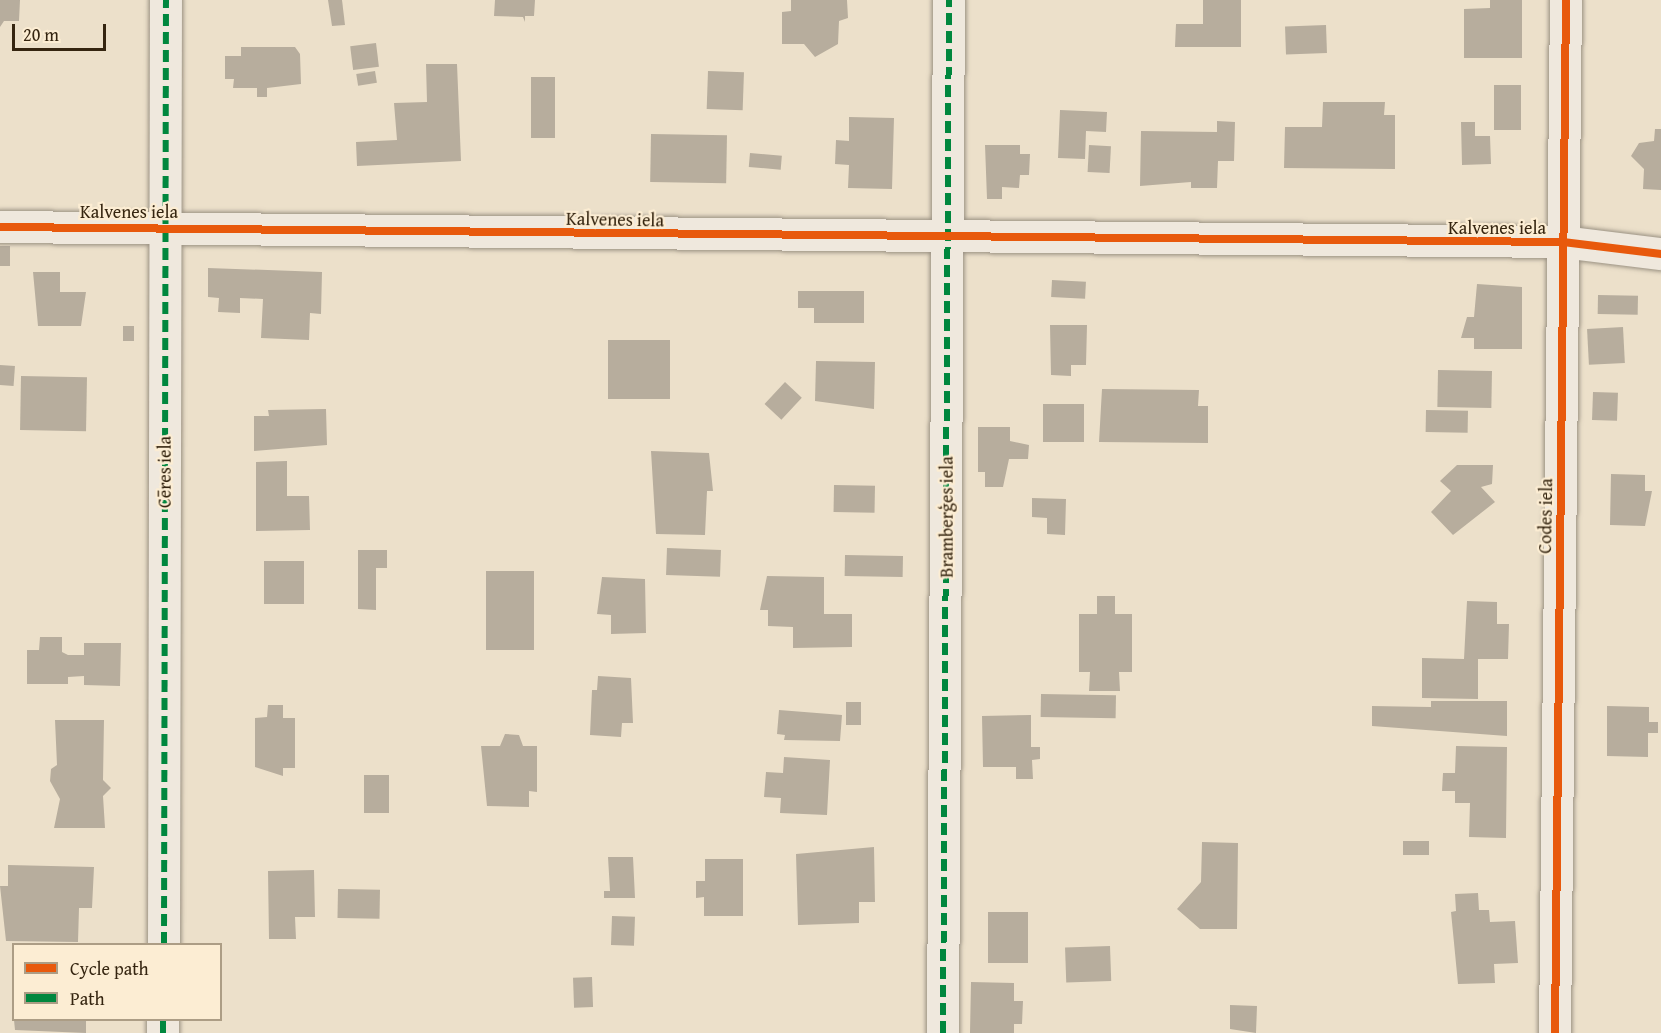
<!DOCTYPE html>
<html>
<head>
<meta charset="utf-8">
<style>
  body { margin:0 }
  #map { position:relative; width:1661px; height:1033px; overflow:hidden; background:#ece0ca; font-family:"Gentium Book Plus",serif }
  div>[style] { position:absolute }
  .building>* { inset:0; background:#b7ad9d; transform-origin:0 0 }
  .roads { filter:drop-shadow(0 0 2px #9b9283) drop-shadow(0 0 2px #9b9283) }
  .minor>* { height:32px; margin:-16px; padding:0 16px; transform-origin:16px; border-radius:16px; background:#efe8dd }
  .quiet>* { height:6px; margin-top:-3px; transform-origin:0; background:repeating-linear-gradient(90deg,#00873e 0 12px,transparent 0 18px) }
  .cycleway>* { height:8px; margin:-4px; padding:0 4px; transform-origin:4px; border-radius:4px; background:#e8590c }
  span { translate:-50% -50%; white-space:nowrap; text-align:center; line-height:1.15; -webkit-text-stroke:4.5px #fcedd3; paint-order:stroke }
  .street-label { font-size:18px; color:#352510 }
  .legend { position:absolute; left:12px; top:943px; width:210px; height:78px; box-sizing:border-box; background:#fcedd3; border:2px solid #ac9d85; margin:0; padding:8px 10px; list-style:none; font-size:18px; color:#352510 }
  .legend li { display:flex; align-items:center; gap:12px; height:30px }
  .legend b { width:30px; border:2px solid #ac9d85 }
  .scale { position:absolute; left:12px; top:24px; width:94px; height:27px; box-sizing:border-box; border:3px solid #352510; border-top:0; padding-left:8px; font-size:18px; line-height:21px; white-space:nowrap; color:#352510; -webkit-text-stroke:4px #fcedd3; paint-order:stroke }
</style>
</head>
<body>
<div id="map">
  <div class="building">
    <i style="clip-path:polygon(0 0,20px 0,19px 21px,4px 21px,0 27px)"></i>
    <i style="clip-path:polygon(328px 0,342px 0,345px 25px,332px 26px)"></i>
    <i style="clip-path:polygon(495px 0,535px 0,534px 16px,525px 16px,525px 22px,523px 17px,494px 16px)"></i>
    <i style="clip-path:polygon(791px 0,847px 0,848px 18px,839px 21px,838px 44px,815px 57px,804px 44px,782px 44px,782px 12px,791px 11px)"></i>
    <i style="clip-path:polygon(1203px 0,1241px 0,1241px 47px,1175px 47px,1176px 24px,1203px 24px)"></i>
    <i style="clip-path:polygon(1490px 0,1522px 0,1522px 58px,1464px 58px,1464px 9px,1490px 8px)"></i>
    <i style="left:1326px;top:25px;width:28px;height:41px;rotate:88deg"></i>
    <i style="left:376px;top:43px;width:24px;height:26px;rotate:83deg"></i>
    <i style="clip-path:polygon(241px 47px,295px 47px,300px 54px,301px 84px,267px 88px,267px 97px,257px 97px,257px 88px,233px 88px,234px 79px,225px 79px,225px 56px,241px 56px)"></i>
    <i style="clip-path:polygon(426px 64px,457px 64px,461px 161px,357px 166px,356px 142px,397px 140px,394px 103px,427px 102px)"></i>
    <i style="left:375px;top:71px;width:12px;height:19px;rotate:81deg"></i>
    <i style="left:708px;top:71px;width:36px;height:38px;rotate:2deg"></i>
    <i style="left:531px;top:77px;width:24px;height:61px"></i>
    <i style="left:1494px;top:85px;width:27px;height:45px"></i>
    <i style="clip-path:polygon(1323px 102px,1385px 102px,1384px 115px,1395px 115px,1395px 169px,1284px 168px,1285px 127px,1322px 127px)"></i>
    <i style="clip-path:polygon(1060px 110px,1107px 112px,1106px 132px,1086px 131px,1085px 159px,1058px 158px)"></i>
    <i style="clip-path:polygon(849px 117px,894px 118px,892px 189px,848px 188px,849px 165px,835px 164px,836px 140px,849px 141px)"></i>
    <i style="clip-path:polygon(1217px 121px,1235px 122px,1234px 161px,1218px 161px,1217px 188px,1191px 188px,1191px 182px,1140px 186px,1141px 131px,1217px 132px)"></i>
    <i style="clip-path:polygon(1461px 122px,1475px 122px,1475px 136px,1490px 136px,1491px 164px,1462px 165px)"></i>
    <i style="clip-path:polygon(1655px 129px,1661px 129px,1661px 190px,1643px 189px,1644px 169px,1631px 156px,1639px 143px,1654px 141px)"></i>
    <i style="left:651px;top:134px;width:76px;height:48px;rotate:1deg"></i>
    <i style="clip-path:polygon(985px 145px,1020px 145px,1020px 154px,1030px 154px,1029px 175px,1020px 175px,1019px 188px,1002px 187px,1002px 199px,987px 199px)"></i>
    <i style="left:1089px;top:145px;width:22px;height:27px;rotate:3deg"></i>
    <i style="left:750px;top:153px;width:32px;height:14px;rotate:5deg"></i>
    <i style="left:0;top:246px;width:10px;height:20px"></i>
    <i style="clip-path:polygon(208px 268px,322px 272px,321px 314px,310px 313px,309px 340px,261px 338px,263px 299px,240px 298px,240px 313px,218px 312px,219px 298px,208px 297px)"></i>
    <i style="clip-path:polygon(33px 272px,60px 272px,60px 292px,86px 292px,81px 326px,38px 326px)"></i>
    <i style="left:1052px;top:280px;width:34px;height:17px;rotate:3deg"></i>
    <i style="clip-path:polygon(1477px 284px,1522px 287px,1522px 349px,1474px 349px,1474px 338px,1461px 338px,1467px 317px,1474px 317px)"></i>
    <i style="clip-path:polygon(798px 291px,864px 291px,864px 323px,814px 323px,814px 308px,798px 308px)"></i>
    <i style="left:1598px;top:295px;width:40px;height:19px;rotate:1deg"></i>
    <i style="clip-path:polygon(1050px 325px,1087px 325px,1086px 365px,1071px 365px,1071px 376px,1051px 375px)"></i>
    <i style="left:134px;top:326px;width:15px;height:11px;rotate:90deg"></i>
    <i style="left:1623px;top:327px;width:36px;height:36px;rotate:87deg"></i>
    <i style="left:608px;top:340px;width:62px;height:59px"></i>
    <i style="clip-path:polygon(816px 361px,875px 362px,874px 409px,815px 401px)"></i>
    <i style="left:0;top:365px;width:15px;height:20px;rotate:4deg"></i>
    <i style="left:1438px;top:370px;width:54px;height:37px;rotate:1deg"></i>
    <i style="left:21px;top:376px;width:66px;height:54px;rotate:1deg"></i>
    <i style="left:785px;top:382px;width:23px;height:30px;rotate:43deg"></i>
    <i style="clip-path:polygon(1102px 389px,1199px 390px,1198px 406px,1208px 406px,1208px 443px,1099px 442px)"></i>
    <i style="left:1593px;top:392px;width:25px;height:28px;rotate:2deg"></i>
    <i style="left:1043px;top:404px;width:41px;height:38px"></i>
    <i style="clip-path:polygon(326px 409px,327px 445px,254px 451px,254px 416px,269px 416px,268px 410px)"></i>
    <i style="left:1426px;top:410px;width:42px;height:22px;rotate:1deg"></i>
    <i style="clip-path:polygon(978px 427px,1010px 427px,1010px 441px,1029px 445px,1028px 459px,1009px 459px,1003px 487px,985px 487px,985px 472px,978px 472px)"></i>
    <i style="clip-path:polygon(651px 451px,709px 453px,713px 491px,707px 491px,705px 535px,656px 534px)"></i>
    <i style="clip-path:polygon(287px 461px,287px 496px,309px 496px,310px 530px,256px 531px,256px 462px)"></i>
    <i style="clip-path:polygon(1457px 465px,1493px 465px,1492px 484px,1481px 487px,1495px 502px,1453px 535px,1431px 512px,1451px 491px,1440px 481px)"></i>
    <i style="clip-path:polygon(1611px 474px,1645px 475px,1645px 491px,1652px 491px,1645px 526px,1610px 525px)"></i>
    <i style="left:834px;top:485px;width:41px;height:27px;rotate:1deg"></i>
    <i style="clip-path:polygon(1032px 498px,1066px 499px,1065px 535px,1047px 534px,1047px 518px,1032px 517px)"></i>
    <i style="left:667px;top:548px;width:54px;height:27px;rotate:2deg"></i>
    <i style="clip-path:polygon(358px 550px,387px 550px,387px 568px,376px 568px,376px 610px,358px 609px)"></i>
    <i style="left:845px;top:555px;width:58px;height:21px;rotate:1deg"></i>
    <i style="left:264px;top:561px;width:40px;height:43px"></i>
    <i style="left:486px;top:571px;width:48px;height:79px"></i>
    <i style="clip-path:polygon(767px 576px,824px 577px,824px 614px,852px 614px,852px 647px,793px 648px,793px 627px,768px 626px,768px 610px,760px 610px)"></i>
    <i style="clip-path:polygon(602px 577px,645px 579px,646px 633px,611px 634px,611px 615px,597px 614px)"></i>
    <i style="clip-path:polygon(1097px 596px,1115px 596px,1115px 614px,1132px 614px,1132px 672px,1119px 672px,1120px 691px,1089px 691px,1090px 672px,1079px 672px,1079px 614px,1097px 614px)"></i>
    <i style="clip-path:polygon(1467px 601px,1497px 602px,1497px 624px,1509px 624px,1508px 659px,1478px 659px,1478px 699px,1422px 698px,1422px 658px,1464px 659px)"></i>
    <i style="clip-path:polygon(40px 637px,62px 637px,62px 652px,68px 655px,84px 655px,84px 643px,121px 643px,120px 686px,84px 685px,84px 676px,68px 677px,68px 684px,27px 684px,27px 650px,39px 650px)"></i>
    <i style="clip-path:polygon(598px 676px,631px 678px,633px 723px,622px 723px,621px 737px,590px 735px,592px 690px,597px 690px)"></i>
    <i style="left:1041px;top:694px;width:75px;height:23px;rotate:1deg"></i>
    <i style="clip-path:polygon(1431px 701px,1507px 701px,1507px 736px,1372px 726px,1372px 706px,1431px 707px)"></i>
    <i style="left:846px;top:702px;width:15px;height:23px"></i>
    <i style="clip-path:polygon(268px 705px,283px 705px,283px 718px,295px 718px,295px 768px,283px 768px,283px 776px,255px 767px,255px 718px,267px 717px)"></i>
    <i style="clip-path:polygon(1607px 706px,1649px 707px,1649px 722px,1658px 722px,1658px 733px,1648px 733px,1648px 757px,1607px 756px)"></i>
    <i style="clip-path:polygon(779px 710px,842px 715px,840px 741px,784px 740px,785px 735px,777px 734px)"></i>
    <i style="clip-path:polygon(1031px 715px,1031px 747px,1040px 747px,1040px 759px,1032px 760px,1033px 779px,1016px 779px,1016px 767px,983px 767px,982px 716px)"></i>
    <i style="clip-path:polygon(55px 720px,104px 720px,103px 780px,111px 788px,103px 796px,105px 828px,54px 828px,60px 799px,50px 781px,51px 769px,57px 765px)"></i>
    <i style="clip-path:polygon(505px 734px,519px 735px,523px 746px,537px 746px,537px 792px,529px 791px,529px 807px,487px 806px,481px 746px,500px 746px)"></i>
    <i style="clip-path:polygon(1456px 746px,1507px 747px,1506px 838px,1469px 837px,1470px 803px,1455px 803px,1455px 791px,1442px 791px,1443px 773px,1455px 773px)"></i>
    <i style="clip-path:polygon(784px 757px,830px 760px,827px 815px,780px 813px,781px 798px,764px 797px,766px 772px,783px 773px)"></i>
    <i style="left:364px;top:775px;width:25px;height:38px"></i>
    <i style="left:1403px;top:841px;width:26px;height:14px"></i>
    <i style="clip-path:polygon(1202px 842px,1238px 843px,1237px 929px,1200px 929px,1177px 909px,1201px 882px)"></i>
    <i style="clip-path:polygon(874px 847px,875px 902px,859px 902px,859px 923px,798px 925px,796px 854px)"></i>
    <i style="clip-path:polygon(608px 857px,633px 857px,635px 898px,604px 898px,604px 891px,610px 891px)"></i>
    <i style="clip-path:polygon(705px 859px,743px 859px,743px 916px,704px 916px,704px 897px,696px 898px,696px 881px,705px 881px)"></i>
    <i style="clip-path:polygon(8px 865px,94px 867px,92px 908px,79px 908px,78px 942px,6px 941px,0 886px,8px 886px)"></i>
    <i style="clip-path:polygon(314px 870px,315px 917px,295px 917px,296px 939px,269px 939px,268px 871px)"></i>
    <i style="left:338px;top:889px;width:42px;height:29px;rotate:1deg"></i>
    <i style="clip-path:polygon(1478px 893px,1479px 910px,1489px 910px,1490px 922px,1515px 921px,1518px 963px,1494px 964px,1495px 983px,1458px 984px,1451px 912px,1456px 911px,1455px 894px)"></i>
    <i style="left:988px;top:912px;width:40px;height:51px"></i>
    <i style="left:612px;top:916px;width:23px;height:29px;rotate:2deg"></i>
    <i style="left:1110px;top:946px;width:35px;height:45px;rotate:88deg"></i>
    <i style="left:592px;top:977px;width:30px;height:19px;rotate:88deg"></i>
    <i style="clip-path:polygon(971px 982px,1014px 983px,1014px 1001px,1023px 1001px,1022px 1024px,1014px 1024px,1014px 1033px,970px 1033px)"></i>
    <i style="clip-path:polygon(1230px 1005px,1257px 1006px,1256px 1033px,1230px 1029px)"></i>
    <i style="clip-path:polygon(14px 1020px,86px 1020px,86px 1033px,15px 1030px)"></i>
  </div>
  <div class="roads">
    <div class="minor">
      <i style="left:0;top:227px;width:1563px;rotate:0.55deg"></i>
      <i style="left:1563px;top:242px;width:99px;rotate:7deg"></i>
      <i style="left:164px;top:944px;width:944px;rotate:-89.88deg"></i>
      <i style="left:163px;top:1033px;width:13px;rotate:-90deg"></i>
      <i style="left:943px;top:1033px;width:1033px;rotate:-89.67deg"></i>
      <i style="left:1555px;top:1033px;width:1033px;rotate:-89.39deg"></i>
    </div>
  </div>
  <div class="quiet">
    <i style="left:164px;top:944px;width:944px;rotate:-89.88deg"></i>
    <i style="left:163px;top:1033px;width:13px;rotate:-90deg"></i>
    <i style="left:943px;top:1033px;width:1033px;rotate:-89.67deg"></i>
  </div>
  <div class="cycleway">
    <i style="left:0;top:227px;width:1563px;rotate:0.55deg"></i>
    <i style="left:1563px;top:242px;width:99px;rotate:7deg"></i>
    <i style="left:1555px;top:1033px;width:1033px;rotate:-89.39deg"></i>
  </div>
  <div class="street-label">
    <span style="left:129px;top:212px">Kalvenes iela</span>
    <span style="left:615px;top:220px;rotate:1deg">Kalvenes iela</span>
    <span style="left:1497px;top:228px">Kalvenes iela</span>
    <span style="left:165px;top:472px;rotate:-90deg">Cēres iela</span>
    <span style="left:1546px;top:516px;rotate:-89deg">Codes iela</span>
    <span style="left:947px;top:517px;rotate:-90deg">Bramberģes iela</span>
  </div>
  <ul class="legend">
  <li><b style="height:8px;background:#e8590c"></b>Cycle path</li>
  <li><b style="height:8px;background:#00873e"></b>Path</li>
  </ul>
  <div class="scale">20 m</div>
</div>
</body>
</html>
